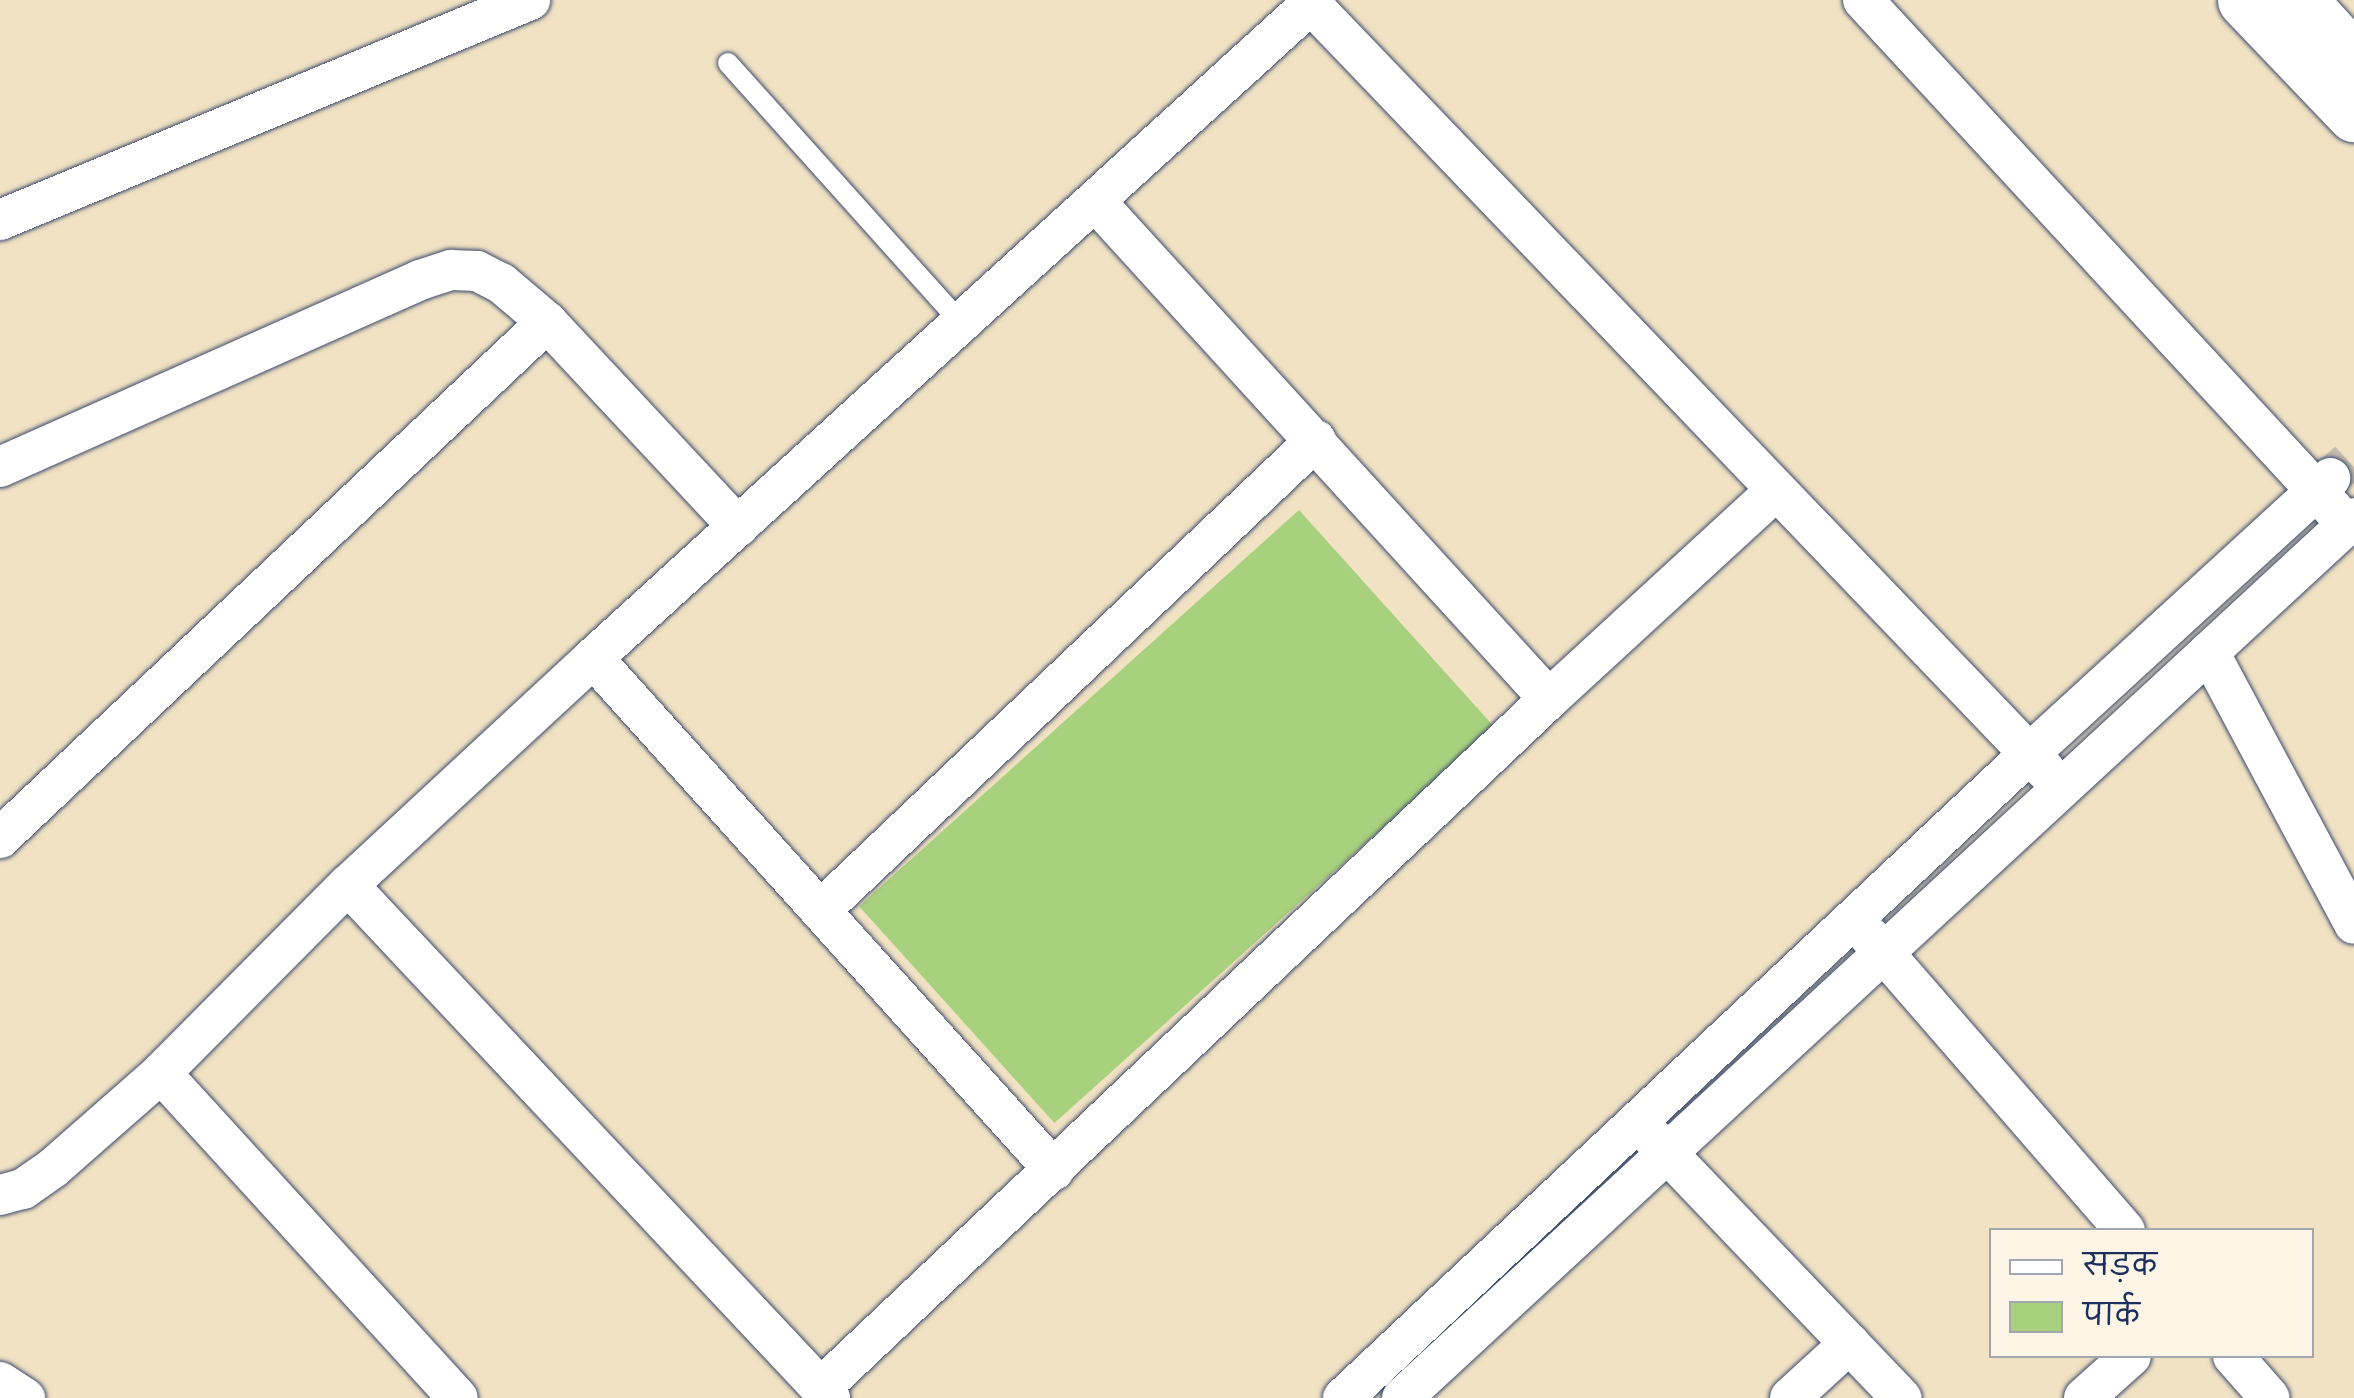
<!DOCTYPE html>
<html>
<head>
<meta charset="utf-8">
<style>
  body { margin:0 }
  #map { position:relative; width:2354px; height:1398px; overflow:hidden; background:#f1e2c3; font-family:"Comic Neue","Playpen Sans Deva",sans-serif }
  div>[style] { position:absolute }
  .green>* { inset:0; background:#a8d17d; transform-origin:0 0 }
  .street-tunnel>* { height:40px; margin-top:-20px; transform-origin:0; background:repeating-linear-gradient(90deg,#c6beaf 0 40px,transparent 0 60px) }
  .roads { filter:drop-shadow(0 0 2px #3b4a6d) drop-shadow(0 0 2px #3b4a6d) }
  .lane>* { height:20px; margin:-10px; padding:0 10px; transform-origin:10px; border-radius:10px; background:#fff }
  .street>* { height:40px; margin:-20px; padding:0 20px; transform-origin:20px; border-radius:20px; background:#fff }
  .secondary>* { height:55px; margin:-27.5px; padding:0 27.5px; transform-origin:27.5px; border-radius:27.5px; background:#fff }
  span { translate:-50% -50%; white-space:nowrap; text-align:center; line-height:1.15; -webkit-text-stroke:8px #fcf5e5; paint-order:stroke }
  .legend { position:absolute; left:1989px; top:1228px; width:325px; height:130px; box-sizing:border-box; background:#fcf5e5; border:2px solid #a2a6af; margin:0; padding:12px 18px; list-style:none; font-size:30px; color:#1b2f5e }
  .legend li { display:flex; align-items:center; gap:20px; height:50px }
  .legend b { width:50px; border:2px solid #a2a6af }
</style>
</head>
<body>
<div id="map">
  <div class="green">
    <i style="left:1299px;top:510px;width:292px;height:592px;rotate:48deg"></i>
  </div>
  <div class="street-tunnel">
    <i style="left:2330px;top:478px;width:25px;rotate:-42deg"></i>
  </div>
  <div class="roads">
    <div class="lane">
      <i style="left:728px;top:63px;width:349px;rotate:48.1deg"></i>
    </div>
    <div class="street">
      <i style="left:1863px;top:0;width:694px;rotate:47.28deg"></i>
      <i style="left:1311px;top:4px;width:1061px;rotate:46.22deg"></i>
      <i style="left:1095px;top:201px;width:674px;rotate:47.65deg"></i>
      <i style="left:0;top:220px;width:574px;rotate:-22.54deg"></i>
      <i style="left:0;top:467px;width:460px;rotate:-24deg"></i>
      <i style="left:420px;top:280px;width:33px;rotate:-18deg"></i>
      <i style="left:451px;top:270px;width:26px;rotate:2deg"></i>
      <i style="left:477px;top:271px;width:27px;rotate:27deg"></i>
      <i style="left:501px;top:283px;width:60px;rotate:40.3deg"></i>
      <i style="left:547px;top:322px;width:280px;rotate:47deg"></i>
      <i style="left:2209px;top:652px;width:308px;rotate:61.9deg"></i>
      <i style="left:593px;top:658px;width:689px;rotate:48deg"></i>
      <i style="left:0;top:838px;width:752px;rotate:-43.33deg"></i>
      <i style="left:348px;top:885px;width:704px;rotate:46.78deg"></i>
      <i style="left:822px;top:909px;width:681px;rotate:-43.51deg"></i>
      <i style="left:1869px;top:936px;width:390px;rotate:49deg"></i>
      <i style="left:161px;top:1073px;width:440px;rotate:47.6deg"></i>
      <i style="left:1650px;top:1135px;width:364px;rotate:46.3deg"></i>
      <i style="left:0;top:1195px;width:24px;rotate:-15deg"></i>
      <i style="left:23px;top:1189px;width:37px;rotate:-35deg"></i>
      <i style="left:53px;top:1168px;width:144px;rotate:-41.3deg"></i>
      <i style="left:161px;top:1073px;width:265px;rotate:-45.2deg"></i>
      <i style="left:348px;top:885px;width:334px;rotate:-42.8deg"></i>
      <i style="left:593px;top:658px;width:977px;rotate:-42.34deg"></i>
      <i style="left:2233px;top:1356px;width:55px;rotate:48.7deg"></i>
      <i style="left:0;top:1382px;width:30px;rotate:33deg"></i>
      <i style="left:821px;top:1388px;width:1002px;rotate:-43.42deg"></i>
      <i style="left:1549px;top:699px;width:307px;rotate:-42.6deg"></i>
      <i style="left:1343px;top:1398px;width:940px;rotate:-43.19deg"></i>
      <i style="left:2028px;top:755px;width:410px;rotate:-42.5deg"></i>
      <i style="left:1402px;top:1398px;width:1296px;rotate:-42.75deg"></i>
      <i style="left:1790px;top:1398px;width:81px;rotate:-42.5deg"></i>
      <i style="left:2084px;top:1398px;width:63px;rotate:-41.8deg"></i>
    </div>
    <div class="secondary">
      <i style="left:2245px;top:0;width:158px;rotate:46.3deg"></i>
      <i style="left:2299px;top:0;width:81px;rotate:47.5deg"></i>
    </div>
  </div>
  <ul class="legend">
  <li><b style="height:12px;background:#fff"></b>सड़क</li>
  <li><b style="height:28px;background:#a8d17d"></b>पार्क</li>
  </ul>
</div>
</body>
</html>
